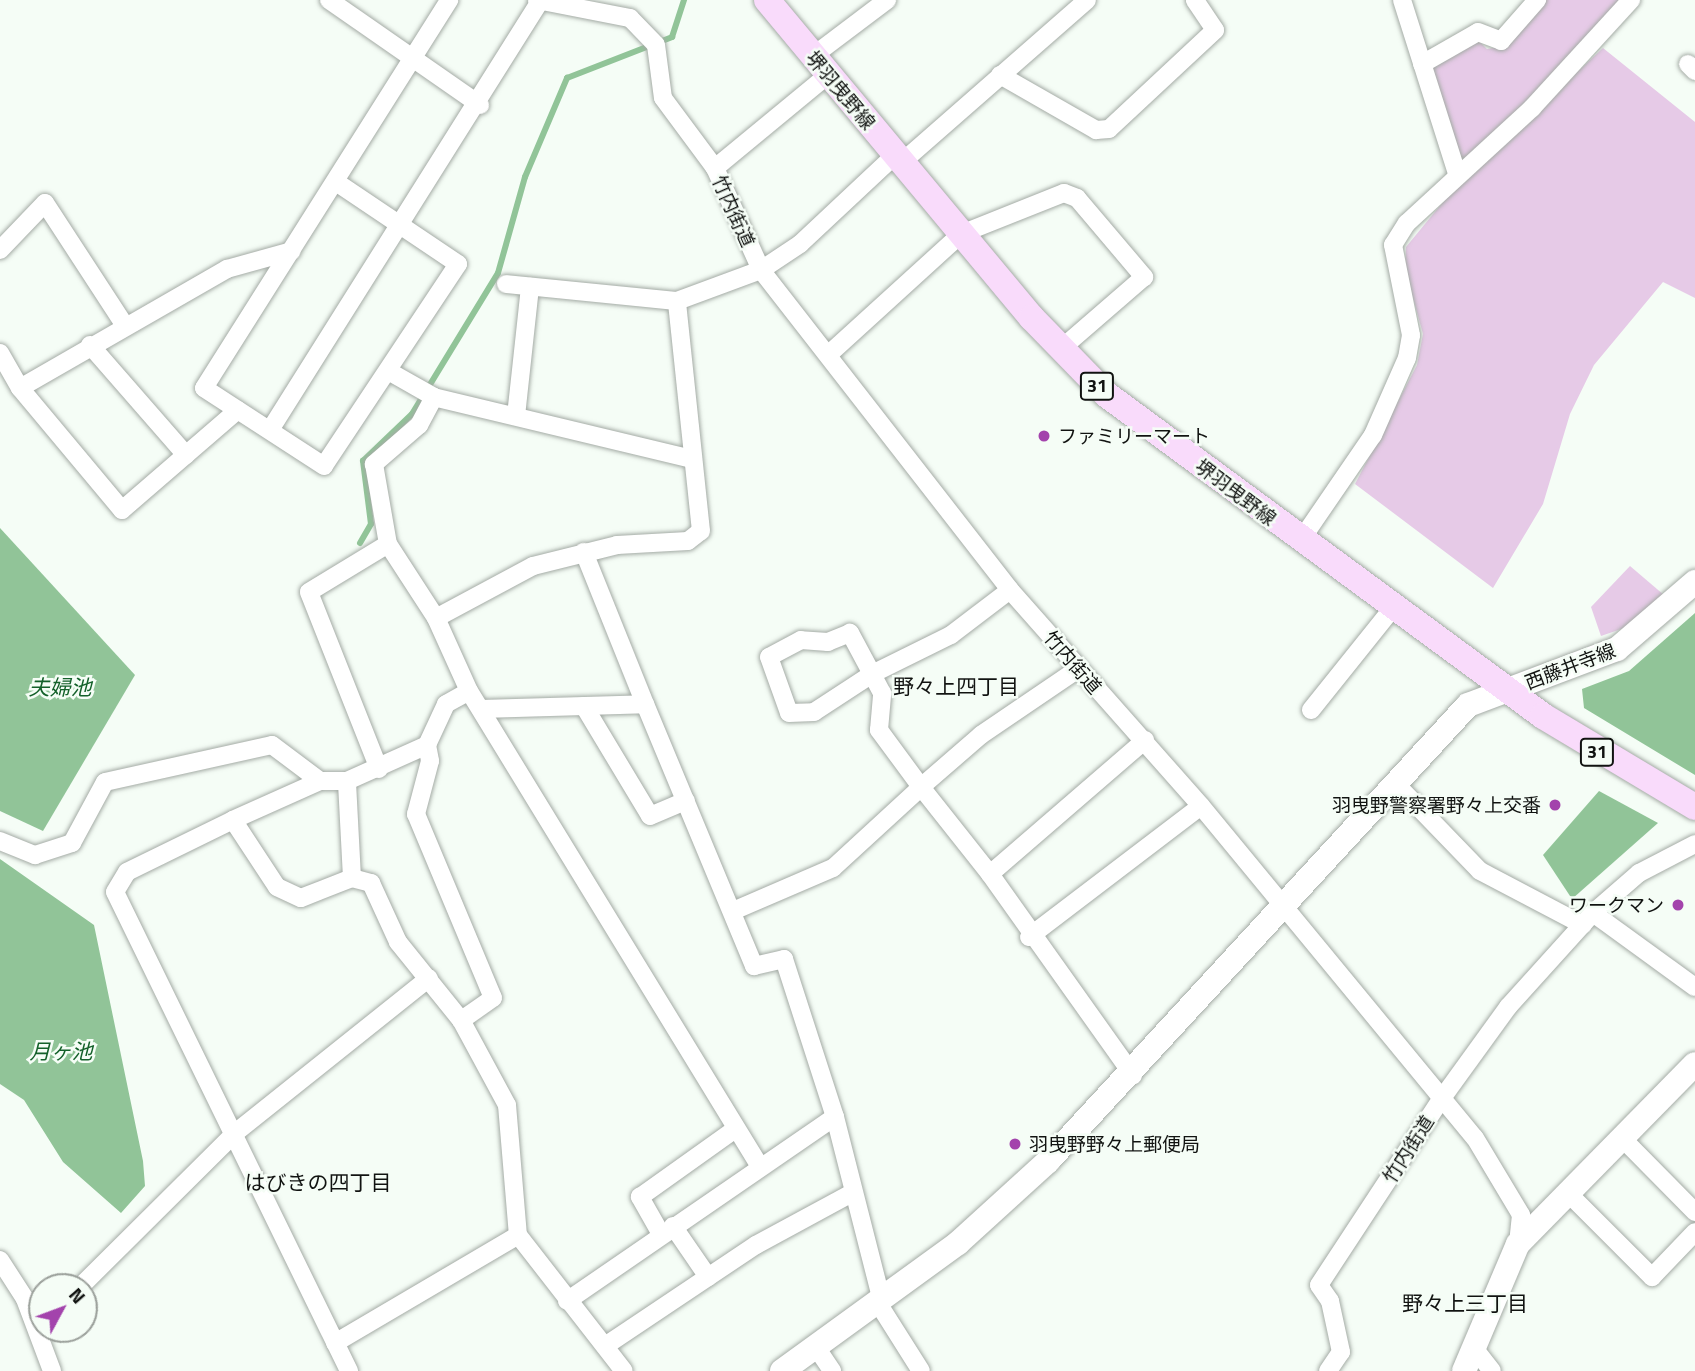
<!DOCTYPE html>
<html>
<head>
<meta charset="utf-8">
<style>
  body { margin:0 }
  #map { position:relative; width:1695px; height:1371px; overflow:hidden; background:#f5fdf6; font-family:"Titillium Web","Noto Sans JP",sans-serif }
  div>[style] { position:absolute }
  .green>* { inset:0; background:#e6cae7 }
  .water>* { inset:0; background:#91c498 }
  .stream>* { height:6px; margin:-3px; padding:0 3px; transform-origin:3px; border-radius:3px; background:#91c498 }
  .roads { filter:drop-shadow(0 0 2px #a4aba5) drop-shadow(0 0 2px #a4aba5) }
  .street>* { height:18px; margin:-9px; padding:0 9px; transform-origin:9px; border-radius:9px; background:#fff }
  .secondary>* { height:24px; margin:-12px; padding:0 12px; transform-origin:12px; border-radius:12px; background:#fff }
  .primary>* { height:26px; margin:-13px; padding:0 13px; transform-origin:13px; border-radius:13px; background:#f9dbfb }
  .dots>* { width:19px; height:19px; translate:-50% -50%; box-sizing:border-box; border:4px solid #f5fdf6; border-radius:50% }
  span { translate:-50% -50%; white-space:nowrap; text-align:center; line-height:1.15; -webkit-text-stroke:5px #f5fdf6; paint-order:stroke }
  .shield-label span { padding:2px 5px; background:#f5fdf6; border:2px solid; border-radius:5px; -webkit-text-stroke-width:0 }
  .shield-label { font-size:18px; color:#111311; font-weight:700 }
  .street-label { font-size:19px; color:#111311 }
  .poi-label { font-size:19px; color:#111311 }
  .left { translate:0 -50%; text-align:left }
  .right { translate:-100% -50%; text-align:right }
  .neighbourhood-label { font-size:21px; color:#111311 }
  .water-label { font-size:21px; color:#14612a; font-style:italic }
  .north { position:absolute; left:28px; top:1273px; width:70px; height:70px; box-sizing:border-box; background:#f5fdf6; border:2px solid #9a9f9a; border-radius:50%; rotate:49deg; font-size:19px; font-weight:700; line-height:28px; text-align:center; color:#111311 }
  .north::after { content:''; display:block; margin:auto; width:24px; height:32px; background:#a343ac; clip-path:polygon(50% 0,100% 100%,50% 72%,0 100%) }
</style>
</head>
<body>
<div id="map">
  <div class="green">
    <i style="clip-path:polygon(1545px 0,1624px 0,1535px 96px,1460px 163px,1430px 67px,1478px 40px,1487px 49px,1505px 46px)"></i>
    <i style="clip-path:polygon(1603px 48px,1695px 122px,1695px 298px,1663px 282px,1594px 365px,1570px 414px,1543px 504px,1493px 588px,1355px 484px,1417px 365px,1423px 334px,1405px 269px,1406px 247px,1462px 179px)"></i>
    <i style="clip-path:polygon(1630px 566px,1664px 595px,1627px 627px,1601px 636px,1591px 607px)"></i>
  </div>
  <div class="water">
    <i style="clip-path:polygon(0 528px,135px 675px,43px 831px,0 811px)"></i>
    <i style="clip-path:polygon(1695px 613px,1695px 775px,1584px 708px,1582px 689px,1629px 671px)"></i>
    <i style="clip-path:polygon(1599px 791px,1658px 823px,1572px 899px,1543px 855px)"></i>
    <i style="clip-path:polygon(0 859px,94px 925px,143px 1161px,145px 1186px,121px 1213px,63px 1162px,24px 1100px,0 1084px)"></i>
  </div>
  <div class="stream">
    <i style="left:360px;top:543px;width:22px;rotate:-60deg"></i>
    <i style="left:371px;top:524px;width:64px;rotate:-97.2deg"></i>
    <i style="left:363px;top:461px;width:68px;rotate:-43.8deg"></i>
    <i style="left:412px;top:414px;width:165px;rotate:-58.6deg"></i>
    <i style="left:498px;top:273px;width:100px;rotate:-74.3deg"></i>
    <i style="left:525px;top:177px;width:108px;rotate:-67deg"></i>
    <i style="left:567px;top:78px;width:113px;rotate:-21.3deg"></i>
    <i style="left:672px;top:37px;width:39px;rotate:-72deg"></i>
  </div>
  <div class="roads">
    <div class="street">
      <i style="left:329px;top:0;width:184px;rotate:34.8deg"></i>
      <i style="left:537px;top:0;width:95px;rotate:11deg"></i>
      <i style="left:630px;top:18px;width:37px;rotate:46deg"></i>
      <i style="left:656px;top:45px;width:53px;rotate:82.5deg"></i>
      <i style="left:663px;top:98px;width:87px;rotate:53.4deg"></i>
      <i style="left:715px;top:168px;width:112px;rotate:65.7deg"></i>
      <i style="left:761px;top:270px;width:405px;rotate:52.1deg"></i>
      <i style="left:1010px;top:590px;width:288px;rotate:48.5deg"></i>
      <i style="left:1201px;top:806px;width:430px;rotate:50.5deg"></i>
      <i style="left:1475px;top:1138px;width:90px;rotate:59.1deg"></i>
      <i style="left:1521px;top:1215px;width:29px;rotate:96deg"></i>
      <i style="left:1402px;top:0;width:182px;rotate:72.4deg"></i>
      <i style="left:813px;top:56px;width:93px;rotate:-37.1deg"></i>
      <i style="left:1422px;top:64px;width:64px;rotate:-29.7deg"></i>
      <i style="left:1478px;top:32px;width:25px;rotate:21deg"></i>
      <i style="left:1501px;top:41px;width:55px;rotate:-48.7deg"></i>
      <i style="left:1688px;top:64px;width:10px;rotate:45deg"></i>
      <i style="left:1000px;top:75px;width:111px;rotate:29.8deg"></i>
      <i style="left:1096px;top:130px;width:13px;rotate:-4deg"></i>
      <i style="left:1109px;top:129px;width:145px;rotate:-43deg"></i>
      <i style="left:1215px;top:30px;width:36px;rotate:-124deg"></i>
      <i style="left:901px;top:163px;width:247px;rotate:-41.2deg"></i>
      <i style="left:715px;top:168px;width:146px;rotate:-39.5deg"></i>
      <i style="left:336px;top:182px;width:147px;rotate:33.9deg"></i>
      <i style="left:458px;top:264px;width:242px;rotate:123.6deg"></i>
      <i style="left:324px;top:466px;width:143px;rotate:-147deg"></i>
      <i style="left:204px;top:388px;width:459px;rotate:-57.7deg"></i>
      <i style="left:0;top:250px;width:65px;rotate:-46.2deg"></i>
      <i style="left:45px;top:203px;width:145px;rotate:56.9deg"></i>
      <i style="left:506px;top:284px;width:172px;rotate:5.7deg"></i>
      <i style="left:90px;top:345px;width:146px;rotate:48.9deg"></i>
      <i style="left:0;top:353px;width:40px;rotate:60.3deg"></i>
      <i style="left:20px;top:388px;width:239px;rotate:-29.9deg"></i>
      <i style="left:227px;top:269px;width:67px;rotate:-15.5deg"></i>
      <i style="left:828px;top:355px;width:180px;rotate:-42.3deg"></i>
      <i style="left:961px;top:234px;width:111px;rotate:-21.7deg"></i>
      <i style="left:1064px;top:193px;width:14px;rotate:21deg"></i>
      <i style="left:1077px;top:198px;width:104px;rotate:49.7deg"></i>
      <i style="left:1144px;top:277px;width:110px;rotate:139.1deg"></i>
      <i style="left:390px;top:372px;width:51px;rotate:29.6deg"></i>
      <i style="left:20px;top:388px;width:159px;rotate:50.1deg"></i>
      <i style="left:122px;top:510px;width:153px;rotate:-40.8deg"></i>
      <i style="left:516px;top:416px;width:130px;rotate:-83.8deg"></i>
      <i style="left:270px;top:430px;width:507px;rotate:-57.81deg"></i>
      <i style="left:692px;top:459px;width:265px;rotate:-166.5deg"></i>
      <i style="left:434px;top:397px;width:32px;rotate:118deg"></i>
      <i style="left:419px;top:425px;width:60px;rotate:139.1deg"></i>
      <i style="left:374px;top:464px;width:81px;rotate:80.1deg"></i>
      <i style="left:388px;top:544px;width:88px;rotate:57deg"></i>
      <i style="left:436px;top:618px;width:110px;rotate:-28.2deg"></i>
      <i style="left:533px;top:566px;width:87px;rotate:-14deg"></i>
      <i style="left:617px;top:545px;width:71px;rotate:-3.2deg"></i>
      <i style="left:688px;top:541px;width:16px;rotate:-38deg"></i>
      <i style="left:701px;top:531px;width:231px;rotate:-96deg"></i>
      <i style="left:677px;top:301px;width:90px;rotate:-20.3deg"></i>
      <i style="left:761px;top:270px;width:47px;rotate:-33.7deg"></i>
      <i style="left:800px;top:244px;width:130px;rotate:-43.1deg"></i>
      <i style="left:1301px;top:540px;width:127px;rotate:-55.6deg"></i>
      <i style="left:1373px;top:435px;width:84px;rotate:-66.2deg"></i>
      <i style="left:1407px;top:358px;width:23px;rotate:-80deg"></i>
      <i style="left:1411px;top:335px;width:92px;rotate:-101.3deg"></i>
      <i style="left:1393px;top:245px;width:26px;rotate:-58deg"></i>
      <i style="left:1407px;top:223px;width:170px;rotate:-42.6deg"></i>
      <i style="left:1532px;top:108px;width:147px;rotate:-47.5deg"></i>
      <i style="left:436px;top:618px;width:80px;rotate:65.7deg"></i>
      <i style="left:469px;top:691px;width:556px;rotate:58.54deg"></i>
      <i style="left:1078px;top:669px;width:117px;rotate:145.8deg"></i>
      <i style="left:981px;top:735px;width:79px;rotate:139.1deg"></i>
      <i style="left:921px;top:787px;width:111px;rotate:51.6deg"></i>
      <i style="left:990px;top:874px;width:205px;rotate:-40.8deg"></i>
      <i style="left:645px;top:704px;width:284px;rotate:67.4deg"></i>
      <i style="left:754px;top:966px;width:31px;rotate:-13deg"></i>
      <i style="left:784px;top:959px;width:166px;rotate:72.1deg"></i>
      <i style="left:584px;top:706px;width:128px;rotate:59deg"></i>
      <i style="left:650px;top:816px;width:39px;rotate:-23deg"></i>
      <i style="left:481px;top:709px;width:164px;rotate:-1.7deg"></i>
      <i style="left:645px;top:704px;width:164px;rotate:-111.9deg"></i>
      <i style="left:1311px;top:710px;width:129px;rotate:-51.3deg"></i>
      <i style="left:427px;top:745px;width:16px;rotate:79deg"></i>
      <i style="left:430px;top:761px;width:55px;rotate:104.8deg"></i>
      <i style="left:416px;top:814px;width:199px;rotate:67.3deg"></i>
      <i style="left:493px;top:998px;width:39px;rotate:145deg"></i>
      <i style="left:379px;top:769px;width:190px;rotate:-111.6deg"></i>
      <i style="left:309px;top:592px;width:92px;rotate:-31.3deg"></i>
      <i style="left:347px;top:781px;width:27px;rotate:180deg"></i>
      <i style="left:320px;top:781px;width:95px;rotate:155.9deg"></i>
      <i style="left:233px;top:820px;width:118px;rotate:153.9deg"></i>
      <i style="left:127px;top:872px;width:23px;rotate:121deg"></i>
      <i style="left:115px;top:892px;width:533px;rotate:63.96deg"></i>
      <i style="left:1395px;top:783px;width:122px;rotate:46deg"></i>
      <i style="left:1480px;top:871px;width:116px;rotate:27.7deg"></i>
      <i style="left:233px;top:820px;width:80px;rotate:56.7deg"></i>
      <i style="left:277px;top:887px;width:26px;rotate:25deg"></i>
      <i style="left:301px;top:898px;width:55px;rotate:-21.4deg"></i>
      <i style="left:352px;top:878px;width:20px;rotate:15deg"></i>
      <i style="left:371px;top:883px;width:65px;rotate:65.4deg"></i>
      <i style="left:398px;top:942px;width:100px;rotate:51.1deg"></i>
      <i style="left:461px;top:1020px;width:97px;rotate:61.6deg"></i>
      <i style="left:507px;top:1105px;width:130px;rotate:85.2deg"></i>
      <i style="left:518px;top:1235px;width:172px;rotate:52.1deg"></i>
      <i style="left:0;top:841px;width:38px;rotate:22deg"></i>
      <i style="left:35px;top:855px;width:39px;rotate:-18deg"></i>
      <i style="left:72px;top:843px;width:69px;rotate:-61.6deg"></i>
      <i style="left:105px;top:782px;width:171px;rotate:-12.5deg"></i>
      <i style="left:272px;top:745px;width:60px;rotate:36.9deg"></i>
      <i style="left:990px;top:874px;width:247px;rotate:54.6deg"></i>
      <i style="left:352px;top:878px;width:97px;rotate:-93deg"></i>
      <i style="left:347px;top:781px;width:88px;rotate:-24.2deg"></i>
      <i style="left:427px;top:745px;width:45px;rotate:-65.1deg"></i>
      <i style="left:446px;top:704px;width:26px;rotate:-29deg"></i>
      <i style="left:733px;top:911px;width:109px;rotate:-23.3deg"></i>
      <i style="left:833px;top:868px;width:120px;rotate:-42.6deg"></i>
      <i style="left:921px;top:787px;width:71px;rotate:-126.4deg"></i>
      <i style="left:879px;top:730px;width:37px;rotate:-85deg"></i>
      <i style="left:882px;top:693px;width:21px;rotate:-118deg"></i>
      <i style="left:872px;top:674px;width:47px;rotate:-118.2deg"></i>
      <i style="left:850px;top:633px;width:24px;rotate:158deg"></i>
      <i style="left:828px;top:642px;width:27px;rotate:-176deg"></i>
      <i style="left:801px;top:640px;width:36px;rotate:152deg"></i>
      <i style="left:769px;top:657px;width:59px;rotate:70.3deg"></i>
      <i style="left:789px;top:713px;width:25px;rotate:-2deg"></i>
      <i style="left:814px;top:712px;width:69px;rotate:-33.2deg"></i>
      <i style="left:872px;top:674px;width:88px;rotate:-26.3deg"></i>
      <i style="left:951px;top:635px;width:74px;rotate:-37.3deg"></i>
      <i style="left:1593px;top:913px;width:126px;rotate:36deg"></i>
      <i style="left:1029px;top:937px;width:216px;rotate:-37.3deg"></i>
      <i style="left:1622px;top:1138px;width:104px;rotate:45.4deg"></i>
      <i style="left:1568px;top:1193px;width:119px;rotate:45deg"></i>
      <i style="left:1652px;top:1277px;width:62px;rotate:-46.3deg"></i>
      <i style="left:673px;top:1226px;width:62px;rotate:55.5deg"></i>
      <i style="left:661px;top:1234px;width:43px;rotate:-119.6deg"></i>
      <i style="left:640px;top:1197px;width:115px;rotate:-35.5deg"></i>
      <i style="left:0;top:1260px;width:46px;rotate:57.3deg"></i>
      <i style="left:25px;top:1299px;width:77px;rotate:69.4deg"></i>
      <i style="left:80px;top:1287px;width:218px;rotate:-44.8deg"></i>
      <i style="left:235px;top:1133px;width:248px;rotate:-38.6deg"></i>
      <i style="left:567px;top:1301px;width:325px;rotate:-34.5deg"></i>
      <i style="left:835px;top:1117px;width:190px;rotate:75.7deg"></i>
      <i style="left:878px;top:1303px;width:80px;rotate:57.7deg"></i>
      <i style="left:335px;top:1343px;width:212px;rotate:-30.5deg"></i>
      <i style="left:605px;top:1346px;width:182px;rotate:-33.8deg"></i>
      <i style="left:756px;top:1245px;width:111px;rotate:-28.4deg"></i>
      <i style="left:816px;top:1347px;width:29px;rotate:56deg"></i>
      <i style="left:1474px;top:1348px;width:29px;rotate:52deg"></i>
      <i style="left:1328px;top:1371px;width:23px;rotate:-56deg"></i>
      <i style="left:1341px;top:1352px;width:52px;rotate:-102.2deg"></i>
      <i style="left:1330px;top:1301px;width:19px;rotate:-125deg"></i>
      <i style="left:1319px;top:1285px;width:220px;rotate:-56.7deg"></i>
      <i style="left:1440px;top:1101px;width:116px;rotate:-54.1deg"></i>
      <i style="left:1508px;top:1007px;width:127px;rotate:-47.9deg"></i>
      <i style="left:1593px;top:913px;width:61px;rotate:-41deg"></i>
      <i style="left:1639px;top:873px;width:63px;rotate:-27.4deg"></i>
    </div>
    <div class="secondary">
      <i style="left:782px;top:1371px;width:218px;rotate:-36deg"></i>
      <i style="left:958px;top:1243px;width:122px;rotate:-42.3deg"></i>
      <i style="left:1048px;top:1161px;width:620px;rotate:-47.35deg"></i>
      <i style="left:1468px;top:705px;width:159px;rotate:-20.6deg"></i>
      <i style="left:1617px;top:649px;width:103px;rotate:-40.7deg"></i>
      <i style="left:1464px;top:1371px;width:138px;rotate:-67deg"></i>
      <i style="left:1518px;top:1244px;width:252px;rotate:-45.5deg"></i>
    </div>
    <div class="primary">
      <i style="left:767px;top:0;width:414px;rotate:50.2deg"></i>
      <i style="left:1032px;top:318px;width:107px;rotate:45.8deg"></i>
      <i style="left:1107px;top:395px;width:541px;rotate:36.36deg"></i>
      <i style="left:1543px;top:716px;width:177px;rotate:30.9deg"></i>
    </div>
  </div>
  <div class="dots">
    <i style="left:1044px;top:436px;background:#a343ac"></i>
    <i style="left:1555px;top:805px;background:#a343ac"></i>
    <i style="left:1678px;top:905px;background:#a343ac"></i>
    <i style="left:1015px;top:1144px;background:#a343ac"></i>
  </div>
  <div class="shield-label">
    <span style="left:1097px;top:386px">31</span>
    <span style="left:1597px;top:752px">31</span>
  </div>
  <div class="street-label">
    <span style="left:841px;top:90px;rotate:50deg">堺羽曳野線</span>
    <span style="left:734px;top:211px;rotate:66deg">竹内街道</span>
    <span style="left:1236px;top:492px;rotate:37deg">堺羽曳野線</span>
    <span style="left:1073px;top:662px;rotate:49deg">竹内街道</span>
    <span style="left:1570px;top:666px;rotate:-21deg">西藤井寺線</span>
    <span style="left:1408px;top:1149px;rotate:-57deg">竹内街道</span>
  </div>
  <div class="poi-label">
    <span class="left" style="left:1058px;top:436px">ファミリーマート</span>
    <span class="right" style="left:1541px;top:805px">羽曳野警察署野々上交番</span>
    <span class="right" style="left:1664px;top:905px">ワークマン</span>
    <span class="left" style="left:1029px;top:1144px">羽曳野野々上郵便局</span>
  </div>
  <div class="neighbourhood-label">
    <span style="left:956px;top:686px">野々上四丁目</span>
    <span style="left:318px;top:1182px">はびきの四丁目</span>
    <span style="left:1465px;top:1303px">野々上三丁目</span>
  </div>
  <div class="water-label">
    <span style="left:60px;top:687px">夫婦池</span>
    <span style="left:61px;top:1051px">月ヶ池</span>
  </div>
  <div class="north">N</div>
</div>
</body>
</html>
